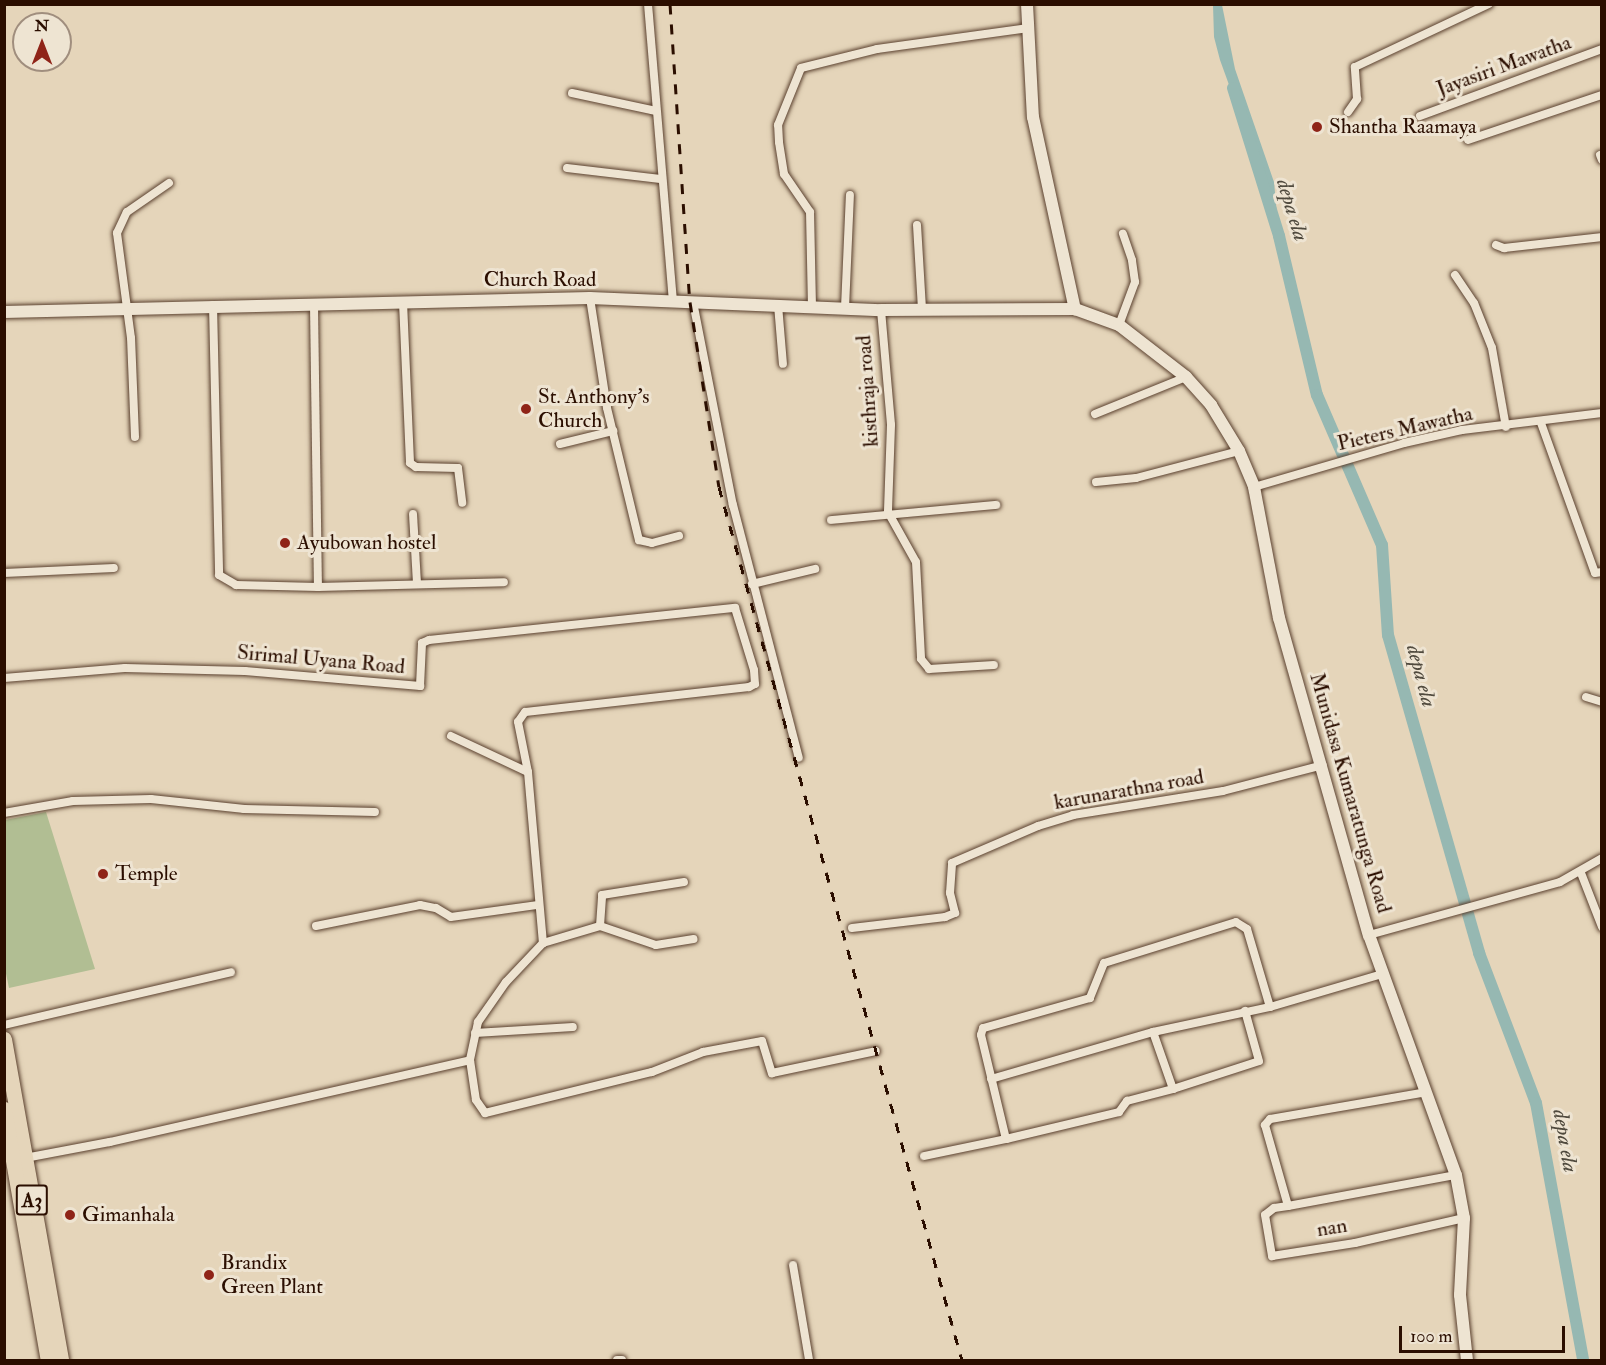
<!DOCTYPE html>
<html>
<head>
<meta charset="utf-8">
<style>
  body { margin:0 }
  #map { position:relative; width:1606px; height:1365px; overflow:hidden; background:#e5d5ba; font-family:"IM FELL Double Pica",serif }
  div>[style] { position:absolute }
  .green>* { inset:0; background:#b1be93 }
  .water>* { inset:0; background:#96b8b2 }
  .canal>* { height:12px; margin:-6px; padding:0 6px; transform-origin:6px; border-radius:6px; background:#96b8b2 }
  .roads { filter:drop-shadow(0 0 2px #5a402e) drop-shadow(0 0 2px #5a402e) }
  .street>* { height:8px; margin:-4px; padding:0 4px; transform-origin:4px; border-radius:4px; background:#eee4d2 }
  .secondary>* { height:12px; margin:-6px; padding:0 6px; transform-origin:6px; border-radius:6px; background:#eee4d2 }
  .highway>* { height:15px; margin:-7.5px; padding:0 7.5px; transform-origin:7.5px; border-radius:7.5px; background:#e5d5ba }
  .rail>* { height:3px; margin-top:-1.5px; transform-origin:0; background:repeating-linear-gradient(90deg,#2b0e00 0 10px,transparent 0 20px) }
  .dots>* { width:16px; height:16px; translate:-50% -50%; box-sizing:border-box; border:3px solid #eee4d2; border-radius:50% }
  span { translate:-50% -50%; white-space:nowrap; text-align:center; line-height:1.15; -webkit-text-stroke:6px #eee4d2; paint-order:stroke }
  .shield-label span { padding:2px 4px; background:#eee4d2; border:2px solid; border-radius:4px; -webkit-text-stroke-width:0 }
  .shield-label { font-size:20px; color:#2b0e00; font-weight:700 }
  .street-label { font-size:21px; color:#2b0e00 }
  .poi-label { font-size:21px; color:#2b0e00 }
  .left { translate:0 -50%; text-align:left }
  .water-label { font-size:22px; color:#504a3e; font-style:italic }
  .frame { position:absolute; inset:0; border:6px solid #2b0e00; pointer-events:none }
  .north { position:absolute; left:12px; top:12px; width:60px; height:60px; box-sizing:border-box; background:#eee4d2; border:2px solid #a08e7e; border-radius:50%; rotate:0deg; font-size:16px; font-weight:700; line-height:24px; text-align:center; color:#2b0e00 }
  .north::after { content:''; display:block; margin:auto; width:21px; height:27px; background:#8f2418; clip-path:polygon(50% 0,100% 100%,50% 72%,0 100%) }
  .scale { position:absolute; left:1399px; top:1326px; width:166px; height:27px; box-sizing:border-box; border:3px solid #2b0e00; border-top:0; padding-left:8px; font-size:18px; line-height:21px; white-space:nowrap; color:#2b0e00; -webkit-text-stroke:4px #eee4d2; paint-order:stroke }
</style>
</head>
<body>
<div id="map">
  <div class="green">
    <i style="clip-path:polygon(46px 812px,95px 969px,9px 988px,4px 964px,5px 820px)"></i>
  </div>
  <div class="water">
    <i style="clip-path:polygon(1213px 5px,1222px 5px,1235px 69px,1274px 182px,1279px 236px,1265px 184px,1220px 60px,1214px 37px)"></i>
  </div>
  <div class="canal">
    <i style="left:1233px;top:88px;width:155px;rotate:72.7deg"></i>
    <i style="left:1279px;top:236px;width:163px;rotate:76.6deg"></i>
    <i style="left:1317px;top:395px;width:163px;rotate:66.6deg"></i>
    <i style="left:1382px;top:545px;width:90px;rotate:86.2deg"></i>
    <i style="left:1388px;top:635px;width:331px;rotate:74deg"></i>
    <i style="left:1479px;top:953px;width:160px;rotate:69.2deg"></i>
    <i style="left:1536px;top:1103px;width:261px;rotate:79.6deg"></i>
  </div>
  <div class="roads">
    <div class="street">
      <i style="left:648px;top:4px;width:298px;rotate:85.2deg"></i>
      <i style="left:572px;top:93px;width:86px;rotate:12.1deg"></i>
      <i style="left:1348px;top:112px;width:16px;rotate:-55deg"></i>
      <i style="left:1357px;top:99px;width:32px;rotate:-94deg"></i>
      <i style="left:1355px;top:67px;width:148px;rotate:-25.2deg"></i>
      <i style="left:1420px;top:116px;width:194px;rotate:-20.2deg"></i>
      <i style="left:1468px;top:140px;width:141px;rotate:-18.6deg"></i>
      <i style="left:1600px;top:155px;width:5px;rotate:68deg"></i>
      <i style="left:567px;top:168px;width:94px;rotate:6.7deg"></i>
      <i style="left:917px;top:225px;width:83px;rotate:86.6deg"></i>
      <i style="left:1496px;top:245px;width:9px;rotate:21deg"></i>
      <i style="left:1504px;top:248px;width:99px;rotate:-6.4deg"></i>
      <i style="left:1455px;top:275px;width:34px;rotate:56deg"></i>
      <i style="left:1474px;top:303px;width:48px;rotate:68.2deg"></i>
      <i style="left:1492px;top:348px;width:80px;rotate:80deg"></i>
      <i style="left:590px;top:298px;width:111px;rotate:81.2deg"></i>
      <i style="left:607px;top:408px;width:136px;rotate:76.4deg"></i>
      <i style="left:639px;top:540px;width:13px;rotate:13deg"></i>
      <i style="left:652px;top:543px;width:28px;rotate:-15deg"></i>
      <i style="left:403px;top:302px;width:161px;rotate:87.5deg"></i>
      <i style="left:410px;top:463px;width:7px;rotate:34deg"></i>
      <i style="left:416px;top:467px;width:42px;rotate:1.4deg"></i>
      <i style="left:458px;top:468px;width:35px;rotate:83deg"></i>
      <i style="left:693px;top:302px;width:207px;rotate:78.9deg"></i>
      <i style="left:733px;top:505px;width:261px;rotate:75.4deg"></i>
      <i style="left:213px;top:305px;width:270px;rotate:88.7deg"></i>
      <i style="left:219px;top:575px;width:20px;rotate:30deg"></i>
      <i style="left:236px;top:585px;width:82px;rotate:1.4deg"></i>
      <i style="left:318px;top:587px;width:186px;rotate:-1.5deg"></i>
      <i style="left:314px;top:305px;width:282px;rotate:89.2deg"></i>
      <i style="left:778px;top:305px;width:59px;rotate:85.2deg"></i>
      <i style="left:812px;top:307px;width:95px;rotate:-91.2deg"></i>
      <i style="left:810px;top:212px;width:46px;rotate:-124.4deg"></i>
      <i style="left:784px;top:174px;width:32px;rotate:-99deg"></i>
      <i style="left:779px;top:142px;width:17px;rotate:-93deg"></i>
      <i style="left:778px;top:125px;width:61px;rotate:-68deg"></i>
      <i style="left:801px;top:68px;width:78px;rotate:-14deg"></i>
      <i style="left:877px;top:49px;width:153px;rotate:-7.9deg"></i>
      <i style="left:845px;top:308px;width:113px;rotate:-87.5deg"></i>
      <i style="left:881px;top:310px;width:115px;rotate:85deg"></i>
      <i style="left:891px;top:425px;width:87px;rotate:92deg"></i>
      <i style="left:888px;top:512px;width:57px;rotate:60.8deg"></i>
      <i style="left:916px;top:562px;width:97px;rotate:87deg"></i>
      <i style="left:921px;top:659px;width:13px;rotate:51deg"></i>
      <i style="left:929px;top:669px;width:65px;rotate:-3.5deg"></i>
      <i style="left:1119px;top:325px;width:46px;rotate:-69.6deg"></i>
      <i style="left:1135px;top:282px;width:22px;rotate:-98deg"></i>
      <i style="left:1132px;top:260px;width:28px;rotate:-109deg"></i>
      <i style="left:1095px;top:414px;width:98px;rotate:-22.1deg"></i>
      <i style="left:1541px;top:423px;width:159px;rotate:70.2deg"></i>
      <i style="left:1595px;top:573px;width:7px;rotate:-8deg"></i>
      <i style="left:135px;top:437px;width:99px;rotate:-92.3deg"></i>
      <i style="left:131px;top:338px;width:106px;rotate:-97.6deg"></i>
      <i style="left:117px;top:233px;width:23px;rotate:-65deg"></i>
      <i style="left:127px;top:212px;width:51px;rotate:-34.6deg"></i>
      <i style="left:560px;top:444px;width:55px;rotate:-13.8deg"></i>
      <i style="left:1096px;top:482px;width:40px;rotate:-5.7deg"></i>
      <i style="left:1136px;top:478px;width:106px;rotate:-14.7deg"></i>
      <i style="left:1254px;top:487px;width:156px;rotate:-16.3deg"></i>
      <i style="left:1404px;top:443px;width:59px;rotate:-12.6deg"></i>
      <i style="left:1462px;top:430px;width:141px;rotate:-6.9deg"></i>
      <i style="left:413px;top:514px;width:70px;rotate:86.7deg"></i>
      <i style="left:831px;top:520px;width:166px;rotate:-5.2deg"></i>
      <i style="left:4px;top:573px;width:110px;rotate:-2.6deg"></i>
      <i style="left:752px;top:584px;width:65px;rotate:-13.4deg"></i>
      <i style="left:4px;top:678px;width:121px;rotate:-4.7deg"></i>
      <i style="left:125px;top:668px;width:120px;rotate:1.4deg"></i>
      <i style="left:245px;top:671px;width:176px;rotate:4.9deg"></i>
      <i style="left:420px;top:686px;width:43px;rotate:-87.3deg"></i>
      <i style="left:422px;top:643px;width:8px;rotate:-23deg"></i>
      <i style="left:429px;top:640px;width:308px;rotate:-6deg"></i>
      <i style="left:735px;top:608px;width:65px;rotate:73deg"></i>
      <i style="left:754px;top:670px;width:14px;rotate:86deg"></i>
      <i style="left:755px;top:684px;width:7px;rotate:153deg"></i>
      <i style="left:749px;top:687px;width:225px;rotate:173.6deg"></i>
      <i style="left:525px;top:712px;width:12px;rotate:125deg"></i>
      <i style="left:518px;top:722px;width:51px;rotate:78.7deg"></i>
      <i style="left:528px;top:772px;width:172px;rotate:85deg"></i>
      <i style="left:543px;top:943px;width:54px;rotate:133.5deg"></i>
      <i style="left:506px;top:982px;width:49px;rotate:125deg"></i>
      <i style="left:478px;top:1022px;width:39px;rotate:102deg"></i>
      <i style="left:470px;top:1060px;width:40px;rotate:81.5deg"></i>
      <i style="left:476px;top:1100px;width:16px;rotate:55deg"></i>
      <i style="left:485px;top:1113px;width:172px;rotate:-13.8deg"></i>
      <i style="left:652px;top:1072px;width:55px;rotate:-21.4deg"></i>
      <i style="left:703px;top:1052px;width:60px;rotate:-10.6deg"></i>
      <i style="left:762px;top:1041px;width:34px;rotate:73deg"></i>
      <i style="left:772px;top:1073px;width:106px;rotate:-11.9deg"></i>
      <i style="left:1586px;top:697px;width:17px;rotate:17deg"></i>
      <i style="left:451px;top:736px;width:85px;rotate:25.1deg"></i>
      <i style="left:4px;top:813px;width:70px;rotate:-9.9deg"></i>
      <i style="left:73px;top:801px;width:78px;rotate:-1.5deg"></i>
      <i style="left:151px;top:799px;width:94px;rotate:6.1deg"></i>
      <i style="left:244px;top:809px;width:131px;rotate:1.3deg"></i>
      <i style="left:1581px;top:873px;width:58px;rotate:68.7deg"></i>
      <i style="left:316px;top:926px;width:106px;rotate:-11.4deg"></i>
      <i style="left:420px;top:905px;width:16px;rotate:11deg"></i>
      <i style="left:436px;top:908px;width:17px;rotate:31deg"></i>
      <i style="left:451px;top:917px;width:88px;rotate:-7.9deg"></i>
      <i style="left:600px;top:926px;width:59px;rotate:18.7deg"></i>
      <i style="left:656px;top:945px;width:38px;rotate:-9deg"></i>
      <i style="left:852px;top:928px;width:94px;rotate:-6.7deg"></i>
      <i style="left:945px;top:917px;width:11px;rotate:-22deg"></i>
      <i style="left:955px;top:913px;width:21px;rotate:-104deg"></i>
      <i style="left:950px;top:893px;width:30px;rotate:-86deg"></i>
      <i style="left:952px;top:863px;width:94px;rotate:-23.3deg"></i>
      <i style="left:1038px;top:826px;width:37px;rotate:-17deg"></i>
      <i style="left:1073px;top:815px;width:152px;rotate:-9.1deg"></i>
      <i style="left:1223px;top:791px;width:103px;rotate:-14.6deg"></i>
      <i style="left:1369px;top:935px;width:198px;rotate:-15.5deg"></i>
      <i style="left:1560px;top:882px;width:48px;rotate:-29.7deg"></i>
      <i style="left:543px;top:943px;width:59px;rotate:-16.6deg"></i>
      <i style="left:600px;top:926px;width:31px;rotate:-86deg"></i>
      <i style="left:602px;top:895px;width:83px;rotate:-9deg"></i>
      <i style="left:1270px;top:1007px;width:81px;rotate:-106.4deg"></i>
      <i style="left:1247px;top:929px;width:13px;rotate:-148deg"></i>
      <i style="left:1236px;top:922px;width:138px;rotate:162.7deg"></i>
      <i style="left:1104px;top:963px;width:38px;rotate:112deg"></i>
      <i style="left:1090px;top:998px;width:111px;rotate:164.3deg"></i>
      <i style="left:983px;top:1028px;width:7px;rotate:106deg"></i>
      <i style="left:981px;top:1035px;width:107px;rotate:76.5deg"></i>
      <i style="left:1006px;top:1139px;width:116px;rotate:-13.4deg"></i>
      <i style="left:1119px;top:1112px;width:14px;rotate:-54deg"></i>
      <i style="left:1127px;top:1101px;width:48px;rotate:-14.6deg"></i>
      <i style="left:1173px;top:1089px;width:60px;rotate:-109.3deg"></i>
      <i style="left:1153px;top:1032px;width:120px;rotate:-12.1deg"></i>
      <i style="left:1270px;top:1007px;width:117px;rotate:-16.4deg"></i>
      <i style="left:4px;top:1025px;width:233px;rotate:-13.1deg"></i>
      <i style="left:475px;top:1033px;width:98px;rotate:-3.5deg"></i>
      <i style="left:991px;top:1079px;width:169px;rotate:-16.2deg"></i>
      <i style="left:1173px;top:1089px;width:90px;rotate:-18deg"></i>
      <i style="left:1259px;top:1061px;width:52px;rotate:-105.6deg"></i>
      <i style="left:1427px;top:1092px;width:159px;rotate:170.2deg"></i>
      <i style="left:1270px;top:1119px;width:8px;rotate:130deg"></i>
      <i style="left:1265px;top:1125px;width:84px;rotate:74.1deg"></i>
      <i style="left:1288px;top:1206px;width:171px;rotate:-10.5deg"></i>
      <i style="left:924px;top:1156px;width:84px;rotate:-11.7deg"></i>
      <i style="left:25px;top:1158px;width:86px;rotate:-10.7deg"></i>
      <i style="left:110px;top:1142px;width:369px;rotate:-12.8deg"></i>
      <i style="left:1288px;top:1206px;width:14px;rotate:172deg"></i>
      <i style="left:1274px;top:1208px;width:11px;rotate:142deg"></i>
      <i style="left:1265px;top:1215px;width:42px;rotate:80.3deg"></i>
      <i style="left:1272px;top:1256px;width:84px;rotate:-8.9deg"></i>
      <i style="left:1355px;top:1243px;width:112px;rotate:-12.9deg"></i>
      <i style="left:793px;top:1265px;width:96px;rotate:80.4deg"></i>
      <i style="left:617px;top:1360px;width:5px"></i>
    </div>
    <div class="secondary">
      <i style="left:1027px;top:4px;width:113px;rotate:87deg"></i>
      <i style="left:1033px;top:117px;width:197px;rotate:77.7deg"></i>
      <i style="left:4px;top:312px;width:586px;rotate:-1.37deg"></i>
      <i style="left:590px;top:298px;width:291px;rotate:2.4deg"></i>
      <i style="left:881px;top:310px;width:194px;rotate:-0.3deg"></i>
      <i style="left:1075px;top:309px;width:47px;rotate:20deg"></i>
      <i style="left:1119px;top:325px;width:85px;rotate:37.8deg"></i>
      <i style="left:1186px;top:377px;width:38px;rotate:48deg"></i>
      <i style="left:1211px;top:405px;width:54px;rotate:58.7deg"></i>
      <i style="left:1239px;top:451px;width:39px;rotate:67deg"></i>
      <i style="left:1254px;top:487px;width:133px;rotate:79.2deg"></i>
      <i style="left:1279px;top:618px;width:330px;rotate:74.2deg"></i>
      <i style="left:1369px;top:935px;width:255px;rotate:70.1deg"></i>
      <i style="left:1456px;top:1175px;width:44px;rotate:79.5deg"></i>
      <i style="left:1464px;top:1218px;width:77px;rotate:93deg"></i>
      <i style="left:1460px;top:1295px;width:65px;rotate:83.9deg"></i>
    </div>
    <div class="highway">
      <i style="left:4px;top:1039px;width:326px;rotate:79.9deg"></i>
      <i style="left:4px;top:1109px;width:255px;rotate:80.1deg"></i>
    </div>
  </div>
  <div class="rail">
    <i style="left:670px;top:4px;width:299px;rotate:86.2deg"></i>
    <i style="left:690px;top:302px;width:187px;rotate:81.1deg"></i>
    <i style="left:719px;top:487px;width:906px;rotate:74.45deg"></i>
  </div>
  <div class="dots">
    <i style="left:1317px;top:127px;background:#8f2418"></i>
    <i style="left:526px;top:409px;background:#8f2418"></i>
    <i style="left:285px;top:543px;background:#8f2418"></i>
    <i style="left:103px;top:874px;background:#8f2418"></i>
    <i style="left:70px;top:1215px;background:#8f2418"></i>
    <i style="left:209px;top:1275px;background:#8f2418"></i>
  </div>
  <div class="shield-label">
    <span style="left:32px;top:1200px">A3</span>
  </div>
  <div class="street-label">
    <span style="left:1504px;top:66px;rotate:-20deg">Jayasiri Mawatha</span>
    <span style="left:540px;top:280px">Church Road</span>
    <span style="left:868px;top:391px;rotate:-94deg">kisthraja road</span>
    <span style="left:1405px;top:429px;rotate:-13deg">Pieters Mawatha</span>
    <span style="left:321px;top:660px;rotate:5deg">Sirimal Uyana Road</span>
    <span style="left:1129px;top:790px;rotate:-10deg">karunarathna road</span>
    <span style="left:1350px;top:793px;rotate:74deg">Munidasa Kumaratunga Road</span>
    <span style="left:1332px;top:1228px;rotate:-9deg">nan</span>
  </div>
  <div class="poi-label">
    <span class="left" style="left:1329px;top:127px">Shantha Raamaya</span>
    <span class="left" style="left:538px;top:409px">St. Anthony's<br>Church</span>
    <span class="left" style="left:297px;top:543px">Ayubowan hostel</span>
    <span class="left" style="left:115px;top:874px">Temple</span>
    <span class="left" style="left:82px;top:1215px">Gimanhala</span>
    <span class="left" style="left:221px;top:1275px">Brandix<br>Green Plant</span>
  </div>
  <div class="water-label">
    <span style="left:1292px;top:210px;rotate:73deg">depa ela</span>
    <span style="left:1421px;top:676px;rotate:75deg">depa ela</span>
    <span style="left:1565px;top:1141px;rotate:80deg">depa ela</span>
  </div>
  <div class="frame"></div>
  <div class="north">N</div>
  <div class="scale">100 m</div>
</div>
</body>
</html>
